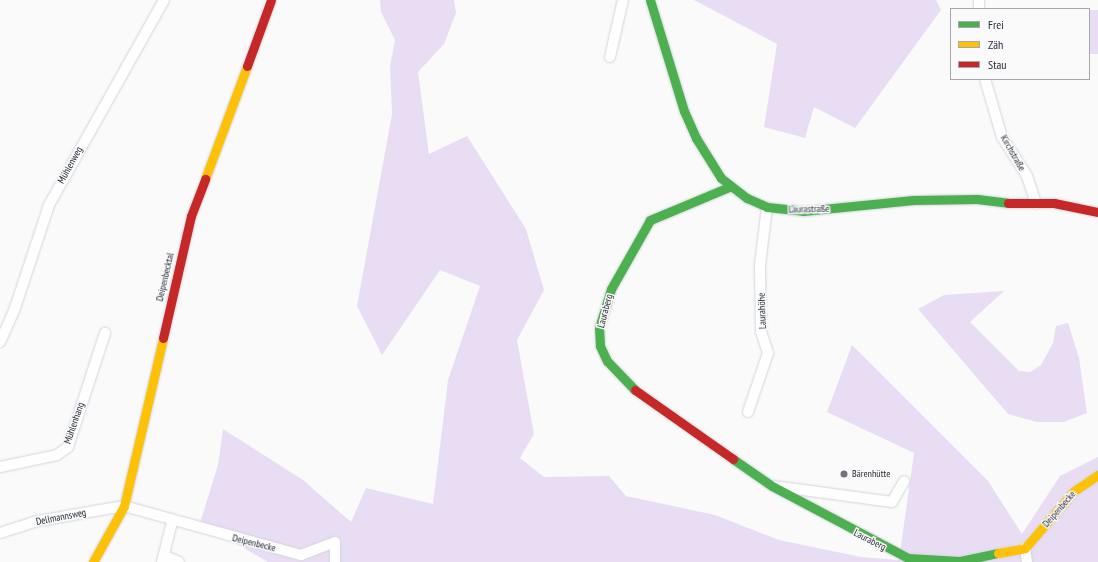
<!DOCTYPE html>
<html>
<head>
<meta charset="utf-8">
<style>
  body { margin:0 }
  #map { position:relative; width:1098px; height:562px; overflow:hidden; background:#fafafa; font-family:"PT Sans Narrow",sans-serif }
  div>[style] { position:absolute }
  .green>* { inset:0; background:#e9ddf3; transform-origin:0 0 }
  .roads { filter:drop-shadow(0 0 1px #d2d5db) drop-shadow(0 0 1px #d2d5db) }
  .street>* { height:10px; margin:-5px; padding:0 5px; transform-origin:5px; border-radius:5px; background:#fefefe }
  .fast>* { height:9px; margin:-4.5px; padding:0 4.5px; transform-origin:4.5px; border-radius:4.5px; background:#4caf50 }
  .slow>* { height:9px; margin:-4.5px; padding:0 4.5px; transform-origin:4.5px; border-radius:4.5px; background:#ffc107 }
  .jam>* { height:9px; margin:-4.5px; padding:0 4.5px; transform-origin:4.5px; border-radius:4.5px; background:#c62828 }
  .dots>* { width:11px; height:11px; translate:-50% -50%; box-sizing:border-box; border:2px solid #fafafa; border-radius:50% }
  span { translate:-50% -50%; white-space:nowrap; text-align:center; line-height:1.15; -webkit-text-stroke:3px #fafafa; paint-order:stroke }
  .street-label { font-size:10px; color:#262b37 }
  .poi-label { font-size:10px; color:#262b37 }
  .left { translate:0 -50%; text-align:left }
  .legend { position:absolute; left:950px; top:8px; width:140px; height:72px; box-sizing:border-box; background:#fafafa; border:1px solid #a5a7ac; margin:0; padding:5px 7px; list-style:none; font-size:12px; color:#262b37 }
  .legend li { display:flex; align-items:center; gap:8px; height:20px }
  .legend b { width:20px; border:1px solid #a5a7ac }
</style>
</head>
<body>
<div id="map">
  <div class="green">
    <i style="clip-path:polygon(380px 0,454px 0,456px 13px,444px 44px,418px 72px,429px 154px,467px 136px,526px 229px,544px 290px,517px 340px,534px 434px,520px 458px,544px 477px,609px 476px,626px 496px,715px 515px,779px 540px,861px 557px,899px 560px,914px 453px,827px 412px,852px 345px,988px 481px,1022px 534px,1060px 476px,1098px 457px,1098px 562px,268px 562px,200px 523px,218px 465px,223px 429px,303px 480px,351px 522px,366px 488px,433px 504px,448px 380px,480px 286px,440px 270px,382px 355px,357px 306px,392px 114px,390px 66px,395px 40px,381px 12px)"></i>
    <i style="clip-path:polygon(694px 0,936px 0,941px 10px,855px 128px,814px 107px,805px 138px,764px 127px,777px 44px)"></i>
    <i style="left:1089px;top:10px;width:9px;height:44px"></i>
    <i style="clip-path:polygon(1004px 291px,970px 322px,1019px 371px,1030px 372px,1041px 365px,1053px 343px,1056px 326px,1068px 323px,1079px 358px,1087px 413px,1064px 422px,1037px 422px,1008px 414px,918px 309px,944px 295px)"></i>
  </div>
  <div class="roads">
    <div class="street">
      <i style="left:979px;top:0;width:9px;rotate:90deg"></i>
      <i style="left:610px;top:57px;width:58px;rotate:-77.2deg"></i>
      <i style="left:985px;top:79px;width:60px;rotate:73.7deg"></i>
      <i style="left:1002px;top:137px;width:46px;rotate:57.3deg"></i>
      <i style="left:1027px;top:176px;width:29px;rotate:72deg"></i>
      <i style="left:0;top:342px;width:37px;rotate:-66deg"></i>
      <i style="left:15px;top:308px;width:108px;rotate:-71.7deg"></i>
      <i style="left:49px;top:205px;width:235px;rotate:-60.7deg"></i>
      <i style="left:748px;top:412px;width:62px;rotate:-71.3deg"></i>
      <i style="left:768px;top:353px;width:23px;rotate:-108deg"></i>
      <i style="left:761px;top:331px;width:66px;rotate:-90.9deg"></i>
      <i style="left:760px;top:265px;width:58px;rotate:-83.1deg"></i>
      <i style="left:0;top:467px;width:58px;rotate:-11.9deg"></i>
      <i style="left:57px;top:455px;width:14px;rotate:-36deg"></i>
      <i style="left:68px;top:447px;width:120px;rotate:-72deg"></i>
      <i style="left:774px;top:486px;width:119px;rotate:7.7deg"></i>
      <i style="left:892px;top:502px;width:24px;rotate:-60deg"></i>
      <i style="left:0;top:533px;width:40px;rotate:-18deg"></i>
      <i style="left:38px;top:521px;width:87px;rotate:-9.9deg"></i>
      <i style="left:124px;top:506px;width:184px;rotate:15.5deg"></i>
      <i style="left:301px;top:555px;width:36px;rotate:-21deg"></i>
      <i style="left:335px;top:542px;width:20px;rotate:90deg"></i>
      <i style="left:1025px;top:548px;width:14px;rotate:82deg"></i>
      <i style="left:165px;top:556px;width:15px;rotate:23deg"></i>
      <i style="left:162px;top:562px;width:41px;rotate:-76deg"></i>
    </div>
    <div class="fast">
      <i style="left:650px;top:0;width:116px;rotate:73deg"></i>
      <i style="left:684px;top:111px;width:30px;rotate:66deg"></i>
      <i style="left:696px;top:138px;width:47px;rotate:58deg"></i>
      <i style="left:721px;top:178px;width:33px;rotate:38deg"></i>
      <i style="left:747px;top:198px;width:22px;rotate:24deg"></i>
      <i style="left:767px;top:207px;width:36px;rotate:6deg"></i>
      <i style="left:803px;top:211px;width:111px;rotate:-5.7deg"></i>
      <i style="left:913px;top:200px;width:64px;rotate:-0.9deg"></i>
      <i style="left:977px;top:199px;width:31px;rotate:7deg"></i>
      <i style="left:635px;top:390px;width:40px;rotate:-134deg"></i>
      <i style="left:607px;top:361px;width:17px;rotate:-115deg"></i>
      <i style="left:600px;top:346px;width:18px;rotate:-93deg"></i>
      <i style="left:599px;top:328px;width:41px;rotate:-72.9deg"></i>
      <i style="left:611px;top:289px;width:79px;rotate:-60.5deg"></i>
      <i style="left:650px;top:220px;width:86px;rotate:-22.7deg"></i>
      <i style="left:733px;top:459px;width:47px;rotate:34.7deg"></i>
      <i style="left:772px;top:486px;width:154px;rotate:27.9deg"></i>
      <i style="left:908px;top:558px;width:52px;rotate:3.3deg"></i>
      <i style="left:960px;top:561px;width:39px;rotate:-12deg"></i>
    </div>
    <div class="slow">
      <i style="left:205px;top:179px;width:121px;rotate:-69.6deg"></i>
      <i style="left:998px;top:553px;width:27px;rotate:-10deg"></i>
      <i style="left:1025px;top:548px;width:75px;rotate:-49.3deg"></i>
      <i style="left:1074px;top:491px;width:29px;rotate:-34deg"></i>
      <i style="left:93px;top:562px;width:64px;rotate:-61deg"></i>
      <i style="left:124px;top:506px;width:172px;rotate:-76.9deg"></i>
    </div>
    <div class="jam">
      <i style="left:247px;top:66px;width:70px;rotate:-70deg"></i>
      <i style="left:1008px;top:203px;width:46px"></i>
      <i style="left:1054px;top:203px;width:45px;rotate:11.6deg"></i>
      <i style="left:163px;top:338px;width:125px;rotate:-77.1deg"></i>
      <i style="left:191px;top:216px;width:40px;rotate:-69deg"></i>
      <i style="left:635px;top:390px;width:120px;rotate:35.1deg"></i>
    </div>
  </div>
  <div class="dots">
    <i style="left:844px;top:474px;background:#70737b"></i>
  </div>
  <div class="street-label">
    <span style="left:1013px;top:153px;rotate:60deg">Kirchstraße</span>
    <span style="left:70px;top:165px;rotate:-61deg">Mühlenweg</span>
    <span style="left:809px;top:209px;rotate:-1deg">Laurastraße</span>
    <span style="left:165px;top:277px;rotate:-77deg">Deipenbecktal</span>
    <span style="left:605px;top:311px;rotate:-75deg">Lauraberg</span>
    <span style="left:762px;top:311px;rotate:-92deg">Laurahöhe</span>
    <span style="left:74px;top:423px;rotate:-71deg">Mühlenhang</span>
    <span style="left:1059px;top:509px;rotate:-49deg">Deipenbecke</span>
    <span style="left:61px;top:517px;rotate:-11deg">Dellmannsweg</span>
    <span style="left:870px;top:540px;rotate:27deg">Lauraberg</span>
    <span style="left:254px;top:543px;rotate:14deg">Deipenbecke</span>
  </div>
  <div class="poi-label">
    <span class="left" style="left:852px;top:474px">Bärenhütte</span>
  </div>
  <ul class="legend">
  <li><b style="height:5px;background:#4caf50"></b>Frei</li>
  <li><b style="height:5px;background:#ffc107"></b>Zäh</li>
  <li><b style="height:5px;background:#c62828"></b>Stau</li>
  </ul>
</div>
</body>
</html>
